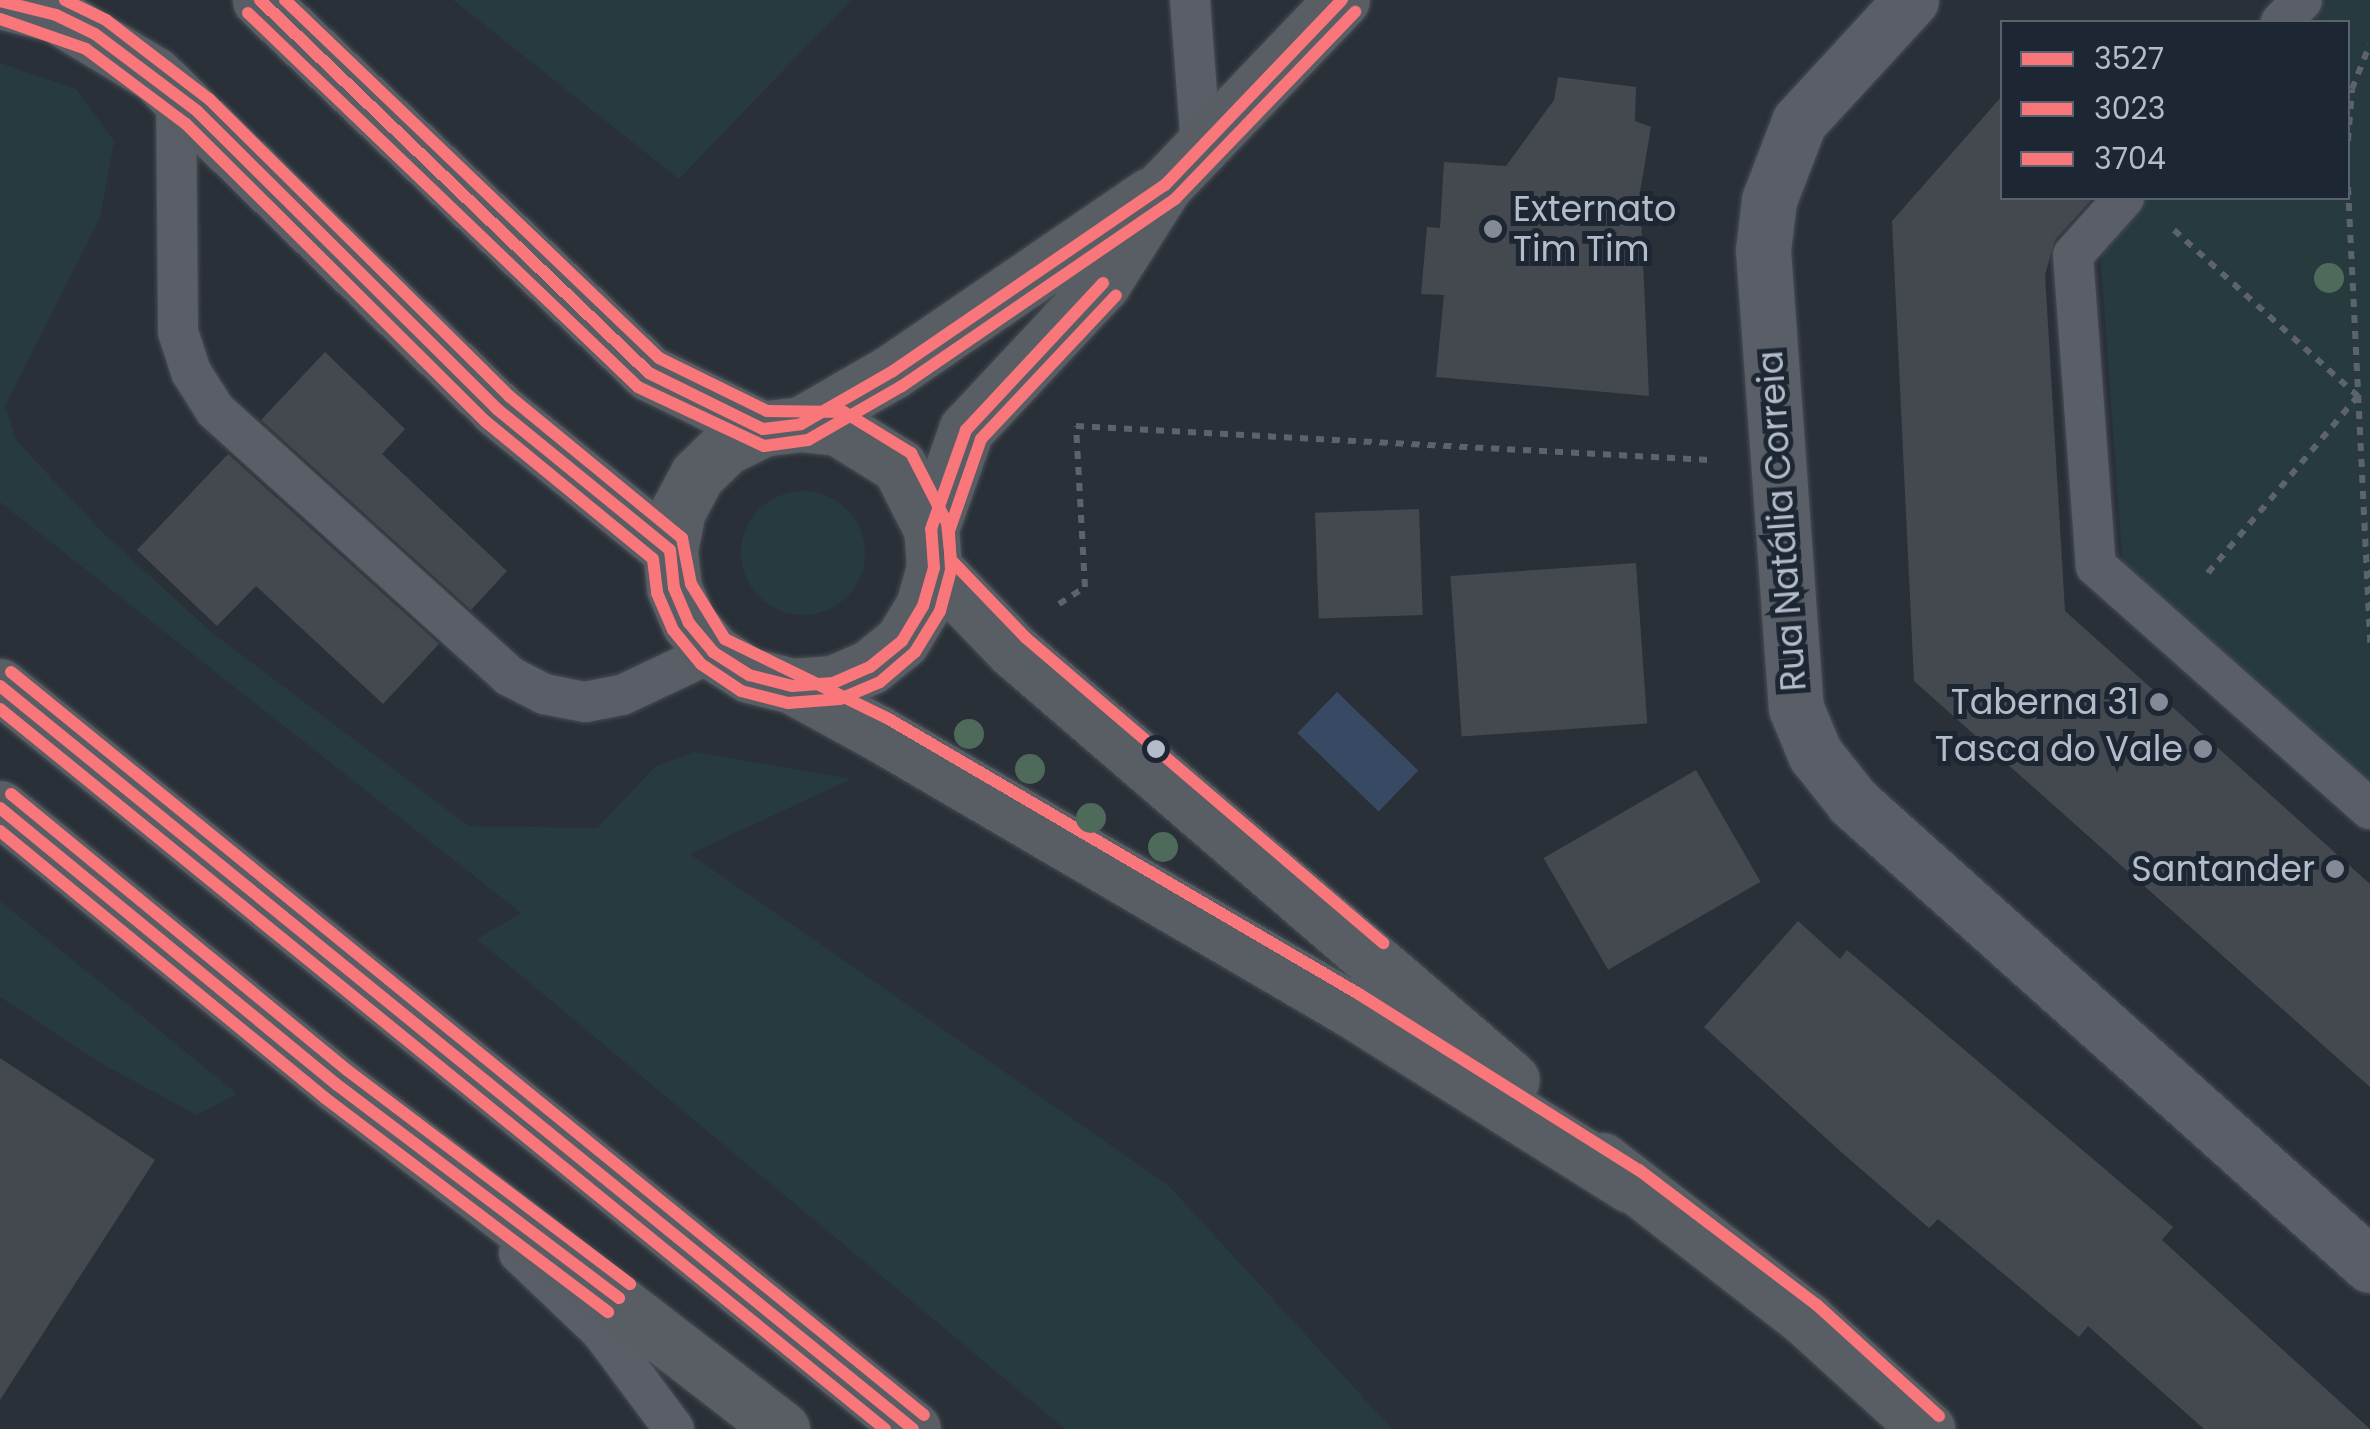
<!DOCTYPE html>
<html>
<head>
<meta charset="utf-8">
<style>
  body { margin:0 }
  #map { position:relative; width:2370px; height:1429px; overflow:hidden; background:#2a3038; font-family:Poppins,sans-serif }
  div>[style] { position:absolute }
  .green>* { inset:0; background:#273a3e }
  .round { border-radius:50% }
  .water>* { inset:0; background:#384963; transform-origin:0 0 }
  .building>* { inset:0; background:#444950; transform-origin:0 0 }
  .path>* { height:6px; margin-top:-3px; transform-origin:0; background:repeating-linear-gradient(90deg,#5d636a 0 8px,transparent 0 16px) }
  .roads { filter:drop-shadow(0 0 2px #484c53) drop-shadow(0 0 2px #484c53) }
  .lane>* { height:40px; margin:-20px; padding:0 20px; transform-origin:20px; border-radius:20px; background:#5a5e66 }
  .street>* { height:55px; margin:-27.5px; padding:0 27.5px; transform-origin:27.5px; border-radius:27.5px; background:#5a5e66 }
  .secondary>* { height:55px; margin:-27.5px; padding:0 27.5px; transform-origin:27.5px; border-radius:27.5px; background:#595d64 }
  .bus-1>* { height:12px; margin:-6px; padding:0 6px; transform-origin:6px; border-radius:6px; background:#f9767a }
  .bus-2>* { height:12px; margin:-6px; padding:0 6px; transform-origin:6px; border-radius:6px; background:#f9767a }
  .bus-3>* { height:12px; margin:-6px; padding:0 6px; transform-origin:6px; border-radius:6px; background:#f9767a }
  .trees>* { width:30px; height:30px; margin:-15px; border-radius:50%; background:#4e6a5a }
  .dots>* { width:28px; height:28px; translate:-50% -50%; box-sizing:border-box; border:5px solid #1d2633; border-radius:50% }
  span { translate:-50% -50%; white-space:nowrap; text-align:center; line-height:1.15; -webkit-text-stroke:10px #1d2633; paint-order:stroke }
  .poi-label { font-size:35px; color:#b4bcc9 }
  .left { translate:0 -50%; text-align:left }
  .right { translate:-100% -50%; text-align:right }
  .street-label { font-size:35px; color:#b4bcc9 }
  .legend { position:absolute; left:2000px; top:20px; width:350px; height:180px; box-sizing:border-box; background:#1d2633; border:2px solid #59626f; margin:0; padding:12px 18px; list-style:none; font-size:30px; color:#b4bcc9 }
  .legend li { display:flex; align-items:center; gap:20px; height:50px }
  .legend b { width:50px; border:2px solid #59626f }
</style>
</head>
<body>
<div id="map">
  <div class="green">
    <i style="clip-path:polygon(453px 0,851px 0,679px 179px)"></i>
    <i style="clip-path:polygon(2324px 0,2370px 0,2370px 789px,2123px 569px,2100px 250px,2147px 198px,2348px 198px,2348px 22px,2304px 22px)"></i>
    <i style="clip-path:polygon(0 63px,76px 89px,114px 141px,100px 218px,5px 406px,16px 440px,104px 534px,211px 632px,469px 826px,597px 828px,656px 766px,695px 752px,851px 779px,690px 854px,1168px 1185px,1392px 1429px,1065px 1429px,477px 939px,521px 913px,0 502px)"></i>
    <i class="round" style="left:741px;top:491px;width:124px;height:124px"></i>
    <i style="clip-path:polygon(0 901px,132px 1008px,237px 1094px,197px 1115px,102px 1064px,0 997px)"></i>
  </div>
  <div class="water">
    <i style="left:1337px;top:692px;width:113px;height:57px;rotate:44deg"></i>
  </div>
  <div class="building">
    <i style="clip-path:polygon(1558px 77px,1636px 87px,1635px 121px,1651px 127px,1640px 192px,1649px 396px,1436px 377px,1444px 295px,1421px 294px,1427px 227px,1440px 228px,1444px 162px,1506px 166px,1554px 100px)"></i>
    <i style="clip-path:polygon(2002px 96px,2002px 198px,2093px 198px,2055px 240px,2045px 275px,2065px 611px,2370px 884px,2370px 1087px,1914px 681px,1892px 221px)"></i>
    <i style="clip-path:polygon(325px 352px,405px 429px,382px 454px,507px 571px,471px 610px,261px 420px)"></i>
    <i style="clip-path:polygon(228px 454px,439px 644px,383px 704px,256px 586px,217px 626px,137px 550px)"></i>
    <i style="left:1419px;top:509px;width:106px;height:104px;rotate:88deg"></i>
    <i style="left:1636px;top:563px;width:161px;height:186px;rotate:86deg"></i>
    <i style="left:1696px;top:770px;width:129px;height:176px;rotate:60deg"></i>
    <i style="clip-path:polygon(1798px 921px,1840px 959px,1847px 950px,2173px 1227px,2162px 1240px,2370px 1429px,2204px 1429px,2088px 1326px,2079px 1337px,1938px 1219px,1929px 1228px,1840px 1151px,1704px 1027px)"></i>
    <i style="clip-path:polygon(0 1058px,155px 1160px,0 1400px)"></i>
  </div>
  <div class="path">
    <i style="left:2348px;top:141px;width:52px;rotate:-85.6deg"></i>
    <i style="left:2352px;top:89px;width:48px;rotate:-68.2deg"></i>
    <i style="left:2348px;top:187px;width:459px;rotate:87.2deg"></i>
    <i style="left:2174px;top:230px;width:248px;rotate:42.1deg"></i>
    <i style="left:2358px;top:396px;width:240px;rotate:130.3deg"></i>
    <i style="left:1076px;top:426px;width:634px;rotate:3.07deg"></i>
    <i style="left:1059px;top:604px;width:31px;rotate:-33deg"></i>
    <i style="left:1085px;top:587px;width:161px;rotate:-93.2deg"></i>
  </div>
  <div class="roads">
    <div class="lane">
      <i style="left:1190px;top:0;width:147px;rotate:85.7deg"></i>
      <i style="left:2281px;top:22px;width:30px;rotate:-46deg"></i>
      <i style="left:176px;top:93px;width:239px;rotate:89.5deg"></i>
      <i style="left:178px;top:332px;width:42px;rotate:72deg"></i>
      <i style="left:191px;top:372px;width:45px;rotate:57.7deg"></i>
      <i style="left:215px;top:410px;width:396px;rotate:42.1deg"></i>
      <i style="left:509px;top:676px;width:39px;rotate:27deg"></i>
      <i style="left:544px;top:694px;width:42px;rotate:11deg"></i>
      <i style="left:585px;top:702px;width:38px;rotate:-11deg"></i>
      <i style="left:622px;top:695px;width:101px;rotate:-25.3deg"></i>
      <i style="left:2124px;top:198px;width:76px;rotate:131.8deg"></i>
      <i style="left:2073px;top:255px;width:312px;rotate:85.8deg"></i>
      <i style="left:2096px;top:566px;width:366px;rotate:41.6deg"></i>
      <i style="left:519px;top:1253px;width:113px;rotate:43.6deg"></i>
      <i style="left:601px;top:1331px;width:122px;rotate:53.3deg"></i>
    </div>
    <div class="street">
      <i style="left:1911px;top:0;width:166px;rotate:132.6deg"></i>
      <i style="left:1799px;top:122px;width:84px;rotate:111deg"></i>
      <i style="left:1769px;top:200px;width:50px;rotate:96.8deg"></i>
      <i style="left:1763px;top:250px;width:459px;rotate:85.9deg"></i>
      <i style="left:1796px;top:708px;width:50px;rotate:67.6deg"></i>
      <i style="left:1815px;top:754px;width:61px;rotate:51.6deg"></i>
      <i style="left:1853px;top:802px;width:694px;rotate:41.85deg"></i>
    </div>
    <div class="secondary">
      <i style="left:260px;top:0;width:539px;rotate:43.8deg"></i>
      <i style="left:649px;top:373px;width:127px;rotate:26.2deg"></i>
      <i style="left:0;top:1px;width:58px;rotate:14deg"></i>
      <i style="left:56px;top:15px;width:116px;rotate:31.2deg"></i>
      <i style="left:155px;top:75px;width:478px;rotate:44.3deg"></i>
      <i style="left:497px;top:409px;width:223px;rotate:39.2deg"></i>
      <i style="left:801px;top:424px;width:106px;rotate:-29.9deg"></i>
      <i style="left:893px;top:371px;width:311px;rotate:-34.4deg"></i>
      <i style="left:931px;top:529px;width:105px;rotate:-70.5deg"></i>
      <i style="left:966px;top:430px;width:201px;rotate:-47deg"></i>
      <i style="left:1103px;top:283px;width:116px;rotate:-57.7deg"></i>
      <i style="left:1165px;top:185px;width:256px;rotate:-46.3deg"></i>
      <i style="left:934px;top:568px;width:115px;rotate:46.1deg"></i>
      <i style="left:1014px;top:651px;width:657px;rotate:40.74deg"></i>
      <i style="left:0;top:686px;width:1177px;rotate:39.14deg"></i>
      <i style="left:792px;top:686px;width:41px;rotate:-4.2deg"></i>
      <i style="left:833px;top:683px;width:40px;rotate:-23.4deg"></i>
      <i style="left:870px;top:667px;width:41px;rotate:-39.1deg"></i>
      <i style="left:902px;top:641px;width:41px;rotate:-59deg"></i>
      <i style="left:923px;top:606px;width:40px;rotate:-74deg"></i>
      <i style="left:934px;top:568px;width:39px;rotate:-94deg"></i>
      <i style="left:931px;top:529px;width:71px;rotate:-116.9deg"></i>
      <i style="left:899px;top:466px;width:72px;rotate:-148.1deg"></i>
      <i style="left:838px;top:428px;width:37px;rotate:-174deg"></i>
      <i style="left:801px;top:424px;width:38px;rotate:173deg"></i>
      <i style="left:763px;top:429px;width:41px;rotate:154.1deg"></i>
      <i style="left:726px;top:447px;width:40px;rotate:136deg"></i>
      <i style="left:697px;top:475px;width:40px;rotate:118deg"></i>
      <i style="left:678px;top:510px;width:41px;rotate:101.3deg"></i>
      <i style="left:670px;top:550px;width:38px;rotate:84deg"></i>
      <i style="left:674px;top:588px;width:38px;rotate:67deg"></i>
      <i style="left:689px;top:623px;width:38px;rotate:50deg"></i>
      <i style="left:713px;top:652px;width:43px;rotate:32.6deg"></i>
      <i style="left:749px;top:675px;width:44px;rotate:14.3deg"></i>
      <i style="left:792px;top:686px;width:98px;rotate:28.7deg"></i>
      <i style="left:878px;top:733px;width:547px;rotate:30.32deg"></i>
      <i style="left:1350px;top:1009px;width:331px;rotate:32.2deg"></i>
      <i style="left:0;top:808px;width:435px;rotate:39.4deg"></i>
      <i style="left:336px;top:1084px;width:564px;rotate:37.72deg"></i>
      <i style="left:1602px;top:1160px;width:259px;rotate:37.9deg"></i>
      <i style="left:1806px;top:1319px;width:164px;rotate:42.3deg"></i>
    </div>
  </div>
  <div class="bus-1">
    <i style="left:260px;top:0;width:539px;rotate:43.8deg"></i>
    <i style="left:649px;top:373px;width:127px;rotate:26.2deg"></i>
    <i style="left:763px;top:429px;width:38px;rotate:-7deg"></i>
    <i style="left:801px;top:424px;width:106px;rotate:-29.9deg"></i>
    <i style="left:893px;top:371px;width:330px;rotate:-34.4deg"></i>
    <i style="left:1165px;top:185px;width:256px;rotate:-46.3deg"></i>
    <i style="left:0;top:1px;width:58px;rotate:14deg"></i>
    <i style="left:56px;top:15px;width:43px;rotate:26deg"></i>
    <i style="left:95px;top:34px;width:128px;rotate:37deg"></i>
    <i style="left:197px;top:111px;width:423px;rotate:44.8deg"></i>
    <i style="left:497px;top:409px;width:223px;rotate:39.2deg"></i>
    <i style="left:670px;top:550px;width:38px;rotate:84deg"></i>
    <i style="left:674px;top:588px;width:38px;rotate:67deg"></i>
    <i style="left:689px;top:623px;width:38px;rotate:50deg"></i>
    <i style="left:713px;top:652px;width:43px;rotate:32.6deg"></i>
    <i style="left:749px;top:675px;width:44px;rotate:14.3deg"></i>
    <i style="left:792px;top:686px;width:41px;rotate:-4.2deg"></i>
    <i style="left:833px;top:683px;width:40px;rotate:-23.4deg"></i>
    <i style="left:870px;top:667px;width:41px;rotate:-39.1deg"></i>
    <i style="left:902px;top:641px;width:41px;rotate:-59deg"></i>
    <i style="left:923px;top:606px;width:40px;rotate:-74deg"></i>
    <i style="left:934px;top:568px;width:39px;rotate:-94deg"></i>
    <i style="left:931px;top:529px;width:105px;rotate:-70.5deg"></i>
    <i style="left:966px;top:430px;width:201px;rotate:-47deg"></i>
    <i style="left:0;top:686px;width:1177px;rotate:39.14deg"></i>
    <i style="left:0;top:808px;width:435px;rotate:39.4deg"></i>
    <i style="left:336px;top:1084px;width:355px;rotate:37.1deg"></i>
  </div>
  <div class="bus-2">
    <i style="left:248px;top:13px;width:540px;rotate:43.8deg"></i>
    <i style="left:638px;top:387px;width:139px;rotate:25.1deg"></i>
    <i style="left:764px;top:446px;width:44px;rotate:-7.8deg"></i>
    <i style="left:808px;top:440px;width:108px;rotate:-29.9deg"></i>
    <i style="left:902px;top:386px;width:331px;rotate:-34.4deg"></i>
    <i style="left:1175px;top:199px;width:260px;rotate:-46.1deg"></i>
    <i style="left:0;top:19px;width:91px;rotate:19.2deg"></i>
    <i style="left:86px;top:49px;width:125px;rotate:36.9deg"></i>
    <i style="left:186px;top:124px;width:421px;rotate:44.8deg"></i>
    <i style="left:485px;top:421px;width:217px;rotate:39.4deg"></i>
    <i style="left:653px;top:559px;width:34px;rotate:83deg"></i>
    <i style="left:657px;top:593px;width:40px;rotate:66.6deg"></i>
    <i style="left:673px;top:630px;width:44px;rotate:50.5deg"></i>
    <i style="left:701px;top:664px;width:48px;rotate:34deg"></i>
    <i style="left:741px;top:691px;width:49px;rotate:14.3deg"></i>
    <i style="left:788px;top:703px;width:52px;rotate:-4.4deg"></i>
    <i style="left:840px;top:699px;width:43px;rotate:-23deg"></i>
    <i style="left:880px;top:682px;width:46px;rotate:-40.6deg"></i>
    <i style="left:915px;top:652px;width:48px;rotate:-58.6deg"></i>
    <i style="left:940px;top:611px;width:42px;rotate:-75deg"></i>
    <i style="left:951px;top:570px;width:39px;rotate:-93deg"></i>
    <i style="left:949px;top:531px;width:97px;rotate:-70.8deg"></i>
    <i style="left:981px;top:439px;width:197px;rotate:-46.8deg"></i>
    <i style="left:0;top:709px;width:1141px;rotate:39.13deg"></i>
    <i style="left:0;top:831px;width:421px;rotate:39.4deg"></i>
    <i style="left:325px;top:1098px;width:355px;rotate:37.1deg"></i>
  </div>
  <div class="bus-3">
    <i style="left:65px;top:0;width:46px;rotate:26deg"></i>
    <i style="left:106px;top:20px;width:130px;rotate:37.5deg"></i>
    <i style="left:209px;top:99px;width:422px;rotate:44.7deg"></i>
    <i style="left:509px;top:396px;width:224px;rotate:39.4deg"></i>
    <i style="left:682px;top:538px;width:47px;rotate:78.9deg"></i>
    <i style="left:691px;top:584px;width:65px;rotate:58.3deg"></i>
    <i style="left:725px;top:639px;width:180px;rotate:26deg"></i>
    <i style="left:887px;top:718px;width:547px;rotate:30.32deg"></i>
    <i style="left:1359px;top:994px;width:331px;rotate:32.2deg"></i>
    <i style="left:1639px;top:1170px;width:223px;rotate:37.2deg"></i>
    <i style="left:1817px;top:1305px;width:165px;rotate:42.3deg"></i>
    <i style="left:285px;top:0;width:518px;rotate:43.75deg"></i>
    <i style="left:659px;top:358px;width:120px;rotate:26.1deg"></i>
    <i style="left:767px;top:411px;width:77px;rotate:0.7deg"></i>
    <i style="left:844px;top:412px;width:79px;rotate:31.5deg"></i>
    <i style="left:911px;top:453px;width:79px;rotate:62.8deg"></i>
    <i style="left:947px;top:523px;width:37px;rotate:84deg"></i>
    <i style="left:951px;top:560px;width:108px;rotate:46.1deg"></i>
    <i style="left:1026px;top:638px;width:470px;rotate:40.5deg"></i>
    <i style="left:11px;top:672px;width:1177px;rotate:39.14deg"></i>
    <i style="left:11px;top:794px;width:435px;rotate:39.4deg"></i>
    <i style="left:347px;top:1070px;width:355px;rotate:37.1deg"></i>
  </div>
  <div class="trees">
    <i style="left:2329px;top:278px"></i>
    <i style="left:969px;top:734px"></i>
    <i style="left:1030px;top:769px"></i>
    <i style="left:1091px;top:818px"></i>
    <i style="left:1163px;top:847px"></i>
  </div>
  <div class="dots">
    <i style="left:1493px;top:229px;background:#848b96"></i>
    <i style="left:2159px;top:702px;background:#848b96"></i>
    <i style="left:1156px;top:749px;background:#b4bcc9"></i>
    <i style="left:2203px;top:749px;background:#848b96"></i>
    <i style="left:2335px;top:869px;background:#848b96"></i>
  </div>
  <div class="poi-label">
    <span class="left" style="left:1513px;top:229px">Externato<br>Tim Tim</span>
    <span class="right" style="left:2139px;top:702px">Taberna 31</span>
    <span class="right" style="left:2183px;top:749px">Tasca do Vale</span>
    <span class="right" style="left:2315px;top:869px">Santander</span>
  </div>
  <div class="street-label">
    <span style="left:1782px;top:521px;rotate:-94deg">Rua Natália Correia</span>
  </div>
  <ul class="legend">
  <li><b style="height:12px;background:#f9767a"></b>3527</li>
  <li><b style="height:12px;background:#f9767a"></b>3023</li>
  <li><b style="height:12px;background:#f9767a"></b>3704</li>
  </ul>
</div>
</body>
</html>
